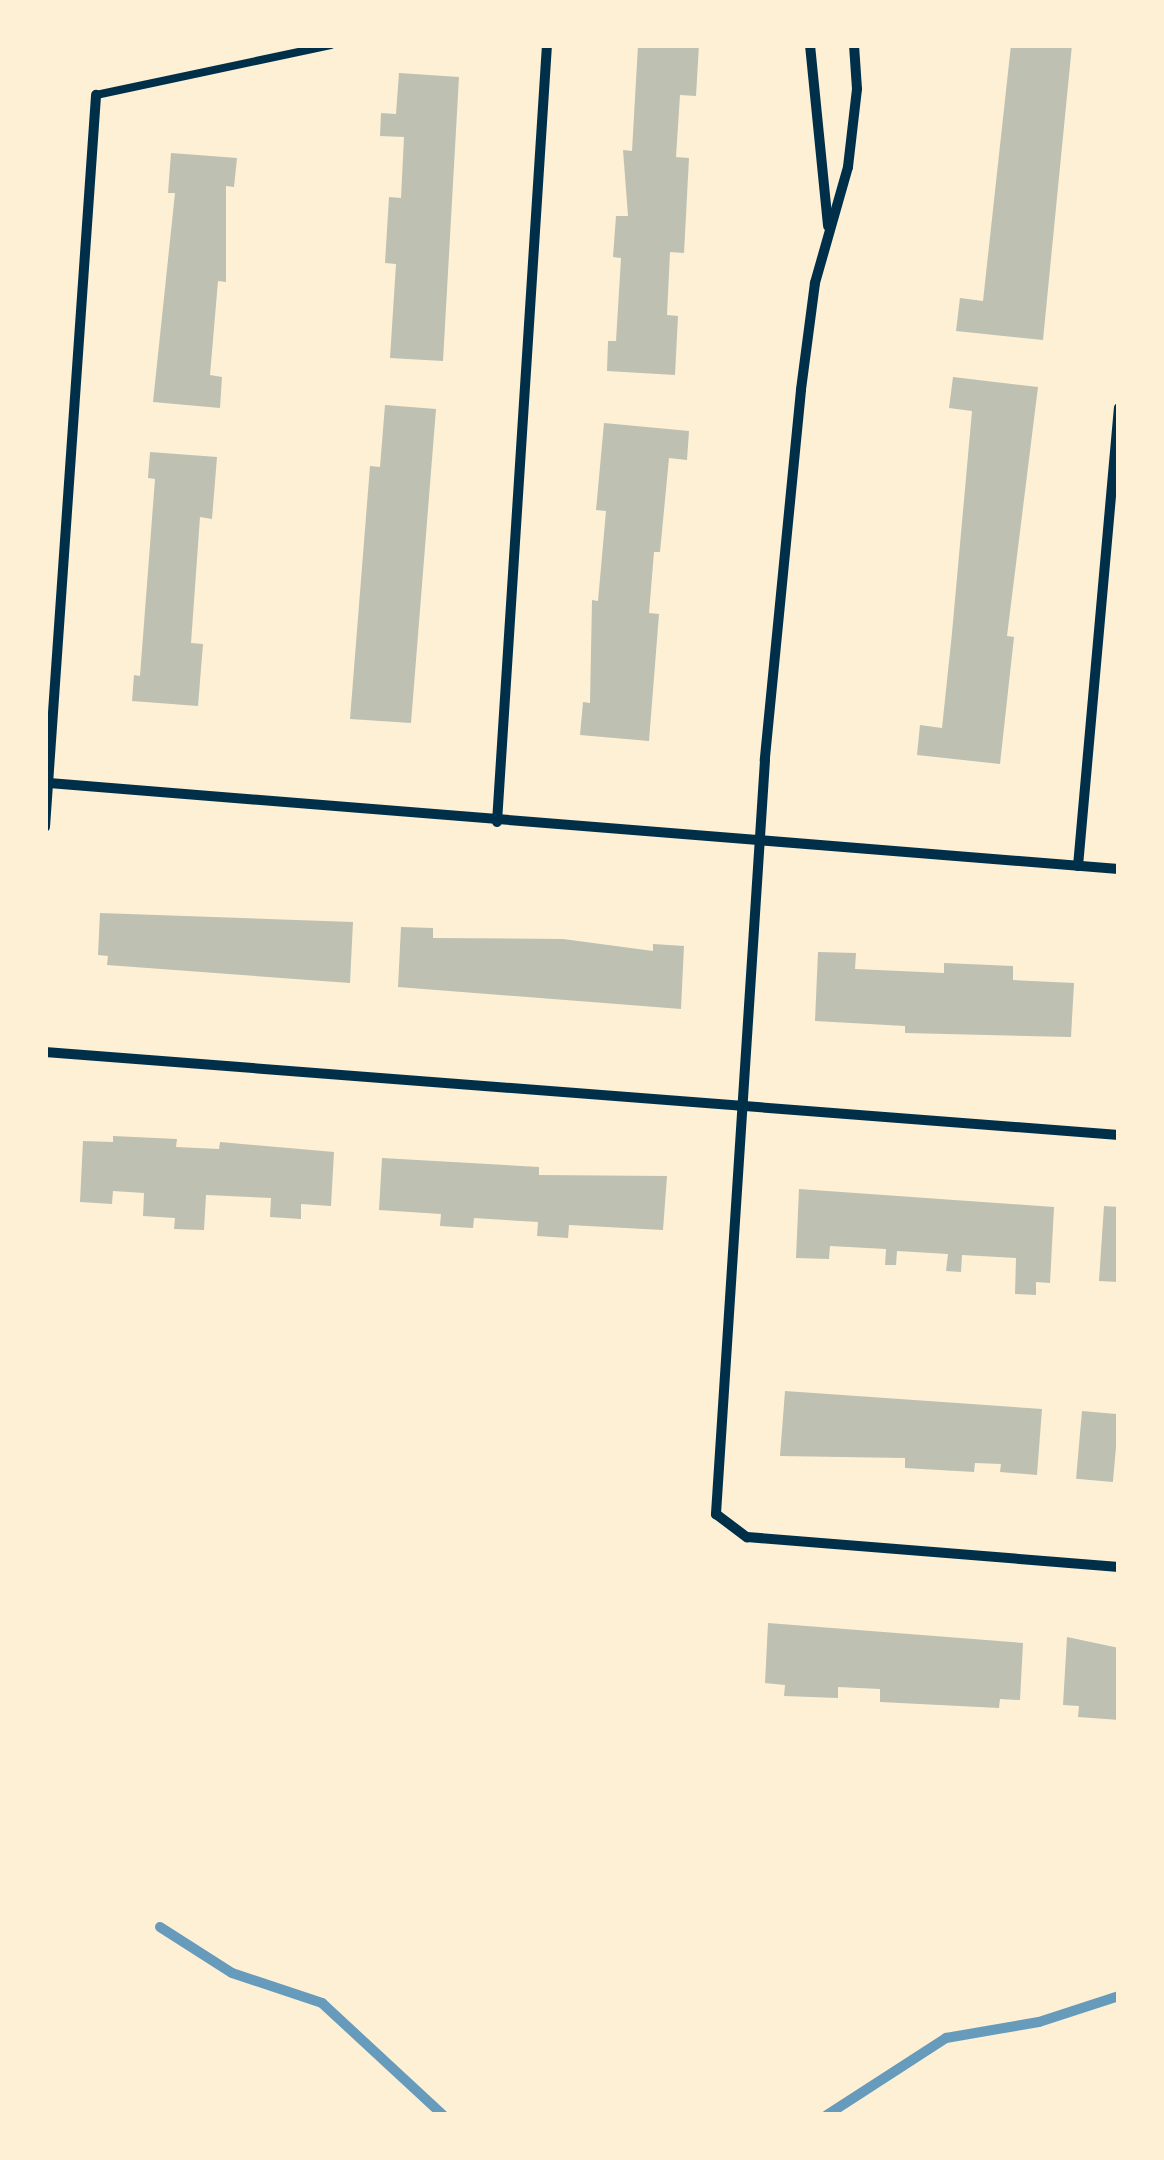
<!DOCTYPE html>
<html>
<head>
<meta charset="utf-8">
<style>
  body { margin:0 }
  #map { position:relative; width:1164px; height:2160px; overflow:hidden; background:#fdf0d5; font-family:Montserrat,sans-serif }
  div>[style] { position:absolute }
  .stream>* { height:10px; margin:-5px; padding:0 5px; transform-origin:5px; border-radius:5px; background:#669bbc }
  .building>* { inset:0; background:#bec0b2; transform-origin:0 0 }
  .service>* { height:8px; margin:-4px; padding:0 4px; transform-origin:4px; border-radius:4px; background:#003049 }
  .minor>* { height:10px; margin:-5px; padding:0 5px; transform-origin:5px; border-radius:5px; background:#003049 }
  span { translate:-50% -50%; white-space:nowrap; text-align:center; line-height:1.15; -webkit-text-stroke:8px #fdf0d5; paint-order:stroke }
  .frame { position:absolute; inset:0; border:48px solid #fdf0d5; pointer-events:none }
</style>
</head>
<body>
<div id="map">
  <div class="stream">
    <i style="left:160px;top:1927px;width:85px;rotate:32.6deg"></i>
    <i style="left:232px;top:1973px;width:95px;rotate:18.4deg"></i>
    <i style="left:322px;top:2003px;width:165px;rotate:42.8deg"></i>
    <i style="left:827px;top:2115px;width:142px;rotate:-32.9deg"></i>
    <i style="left:946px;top:2038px;width:94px;rotate:-9.8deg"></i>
    <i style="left:1039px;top:2022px;width:84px;rotate:-18deg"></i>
  </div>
  <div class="building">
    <i style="clip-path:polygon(638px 45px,699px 45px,696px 96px,680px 95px,676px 157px,689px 158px,684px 253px,670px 252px,667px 315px,678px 316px,675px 375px,607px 371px,608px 341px,616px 341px,621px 258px,613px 257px,616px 216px,628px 216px,623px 150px,632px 151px)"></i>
    <i style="clip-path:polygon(1011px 45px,1072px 45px,1043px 340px,956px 331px,960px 298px,983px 301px)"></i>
    <i style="clip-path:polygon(399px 73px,459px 77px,443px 361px,390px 358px,396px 264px,385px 263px,389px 197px,401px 198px,404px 137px,380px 136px,381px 113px,396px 114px)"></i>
    <i style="clip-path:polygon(171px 153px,237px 158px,234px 187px,226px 186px,226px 282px,218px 281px,210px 375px,222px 377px,220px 408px,153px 402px,175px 193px,168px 193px)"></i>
    <i style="clip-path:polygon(953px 377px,1038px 387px,1007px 636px,1014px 637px,1000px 764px,917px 755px,920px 725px,942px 728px,952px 633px,972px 411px,949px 408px)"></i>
    <i style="clip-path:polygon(385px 405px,436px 409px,411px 723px,350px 719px,370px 466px,380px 467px)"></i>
    <i style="clip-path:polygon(604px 423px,689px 431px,687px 460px,669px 458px,660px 552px,654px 552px,649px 613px,659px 614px,649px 741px,580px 735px,583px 702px,590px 703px,592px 600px,598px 601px,606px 511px,596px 510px)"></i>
    <i style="clip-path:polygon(150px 452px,217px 457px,212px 519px,200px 517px,191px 643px,203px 644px,198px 706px,132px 701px,134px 675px,140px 676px,155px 479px,148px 478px)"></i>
    <i style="clip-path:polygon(100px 913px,353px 922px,350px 983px,107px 965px,108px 956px,98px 955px)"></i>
    <i style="clip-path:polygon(401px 927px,433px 928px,433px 938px,563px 939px,653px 951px,653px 944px,684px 946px,681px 1009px,398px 987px)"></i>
    <i style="clip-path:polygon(818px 952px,856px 953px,855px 969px,944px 973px,944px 963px,1013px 966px,1013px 980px,1074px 983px,1071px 1037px,905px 1033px,905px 1026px,815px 1021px)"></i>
    <i style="clip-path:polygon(113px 1136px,177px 1139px,176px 1147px,219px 1149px,220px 1142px,334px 1152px,331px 1206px,301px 1204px,301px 1219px,270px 1217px,271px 1198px,206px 1195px,204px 1230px,174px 1229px,175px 1218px,143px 1216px,144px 1193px,113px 1191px,112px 1204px,80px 1202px,83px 1141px,113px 1142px)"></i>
    <i style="clip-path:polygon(382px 1158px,539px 1167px,539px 1175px,667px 1176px,663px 1230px,569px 1225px,568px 1238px,537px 1236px,538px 1222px,474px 1218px,473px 1228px,440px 1226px,441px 1214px,379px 1210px)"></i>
    <i style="clip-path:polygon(799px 1189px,1054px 1207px,1050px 1283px,1036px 1282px,1036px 1295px,1015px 1294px,1016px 1258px,962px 1255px,961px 1272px,946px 1271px,948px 1254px,897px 1251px,896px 1265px,885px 1265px,886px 1249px,830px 1246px,829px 1259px,796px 1258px)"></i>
    <i style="clip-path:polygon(1104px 1206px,1119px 1207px,1119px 1282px,1099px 1281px)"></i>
    <i style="clip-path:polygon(785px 1391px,1042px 1409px,1037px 1475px,1000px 1472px,1001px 1464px,975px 1463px,974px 1472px,905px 1468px,905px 1458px,780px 1456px)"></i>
    <i style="left:1082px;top:1411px;width:37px;height:68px;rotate:5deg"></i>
    <i style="clip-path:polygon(768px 1623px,1023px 1643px,1020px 1700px,1000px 1699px,999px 1708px,880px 1702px,880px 1689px,838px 1687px,838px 1698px,784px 1696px,785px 1685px,765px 1683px)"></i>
    <i style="clip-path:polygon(1067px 1637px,1119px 1648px,1119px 1720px,1078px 1717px,1079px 1706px,1063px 1705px)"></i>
  </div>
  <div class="service">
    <i style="left:96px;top:95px;width:240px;rotate:-12deg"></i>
  </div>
  <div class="minor">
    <i style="left:810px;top:45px;width:182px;rotate:84.3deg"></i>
    <i style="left:854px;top:45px;width:44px;rotate:86.1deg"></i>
    <i style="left:857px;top:89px;width:79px;rotate:96.6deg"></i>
    <i style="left:848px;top:167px;width:121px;rotate:105.9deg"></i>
    <i style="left:815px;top:283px;width:108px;rotate:97.5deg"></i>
    <i style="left:801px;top:390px;width:372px;rotate:95.6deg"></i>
    <i style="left:765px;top:760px;width:756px;rotate:93.72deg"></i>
    <i style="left:716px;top:1514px;width:39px;rotate:37deg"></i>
    <i style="left:747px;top:1537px;width:373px;rotate:4.6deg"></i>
    <i style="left:49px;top:783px;width:1073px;rotate:4.6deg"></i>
    <i style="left:497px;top:822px;width:779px;rotate:-86.32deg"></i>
    <i style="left:45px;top:827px;width:734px;rotate:-86.01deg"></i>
    <i style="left:1078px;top:866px;width:460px;rotate:-84.9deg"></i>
    <i style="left:45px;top:1052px;width:1077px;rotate:4.42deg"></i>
  </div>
  <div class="frame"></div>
</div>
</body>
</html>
